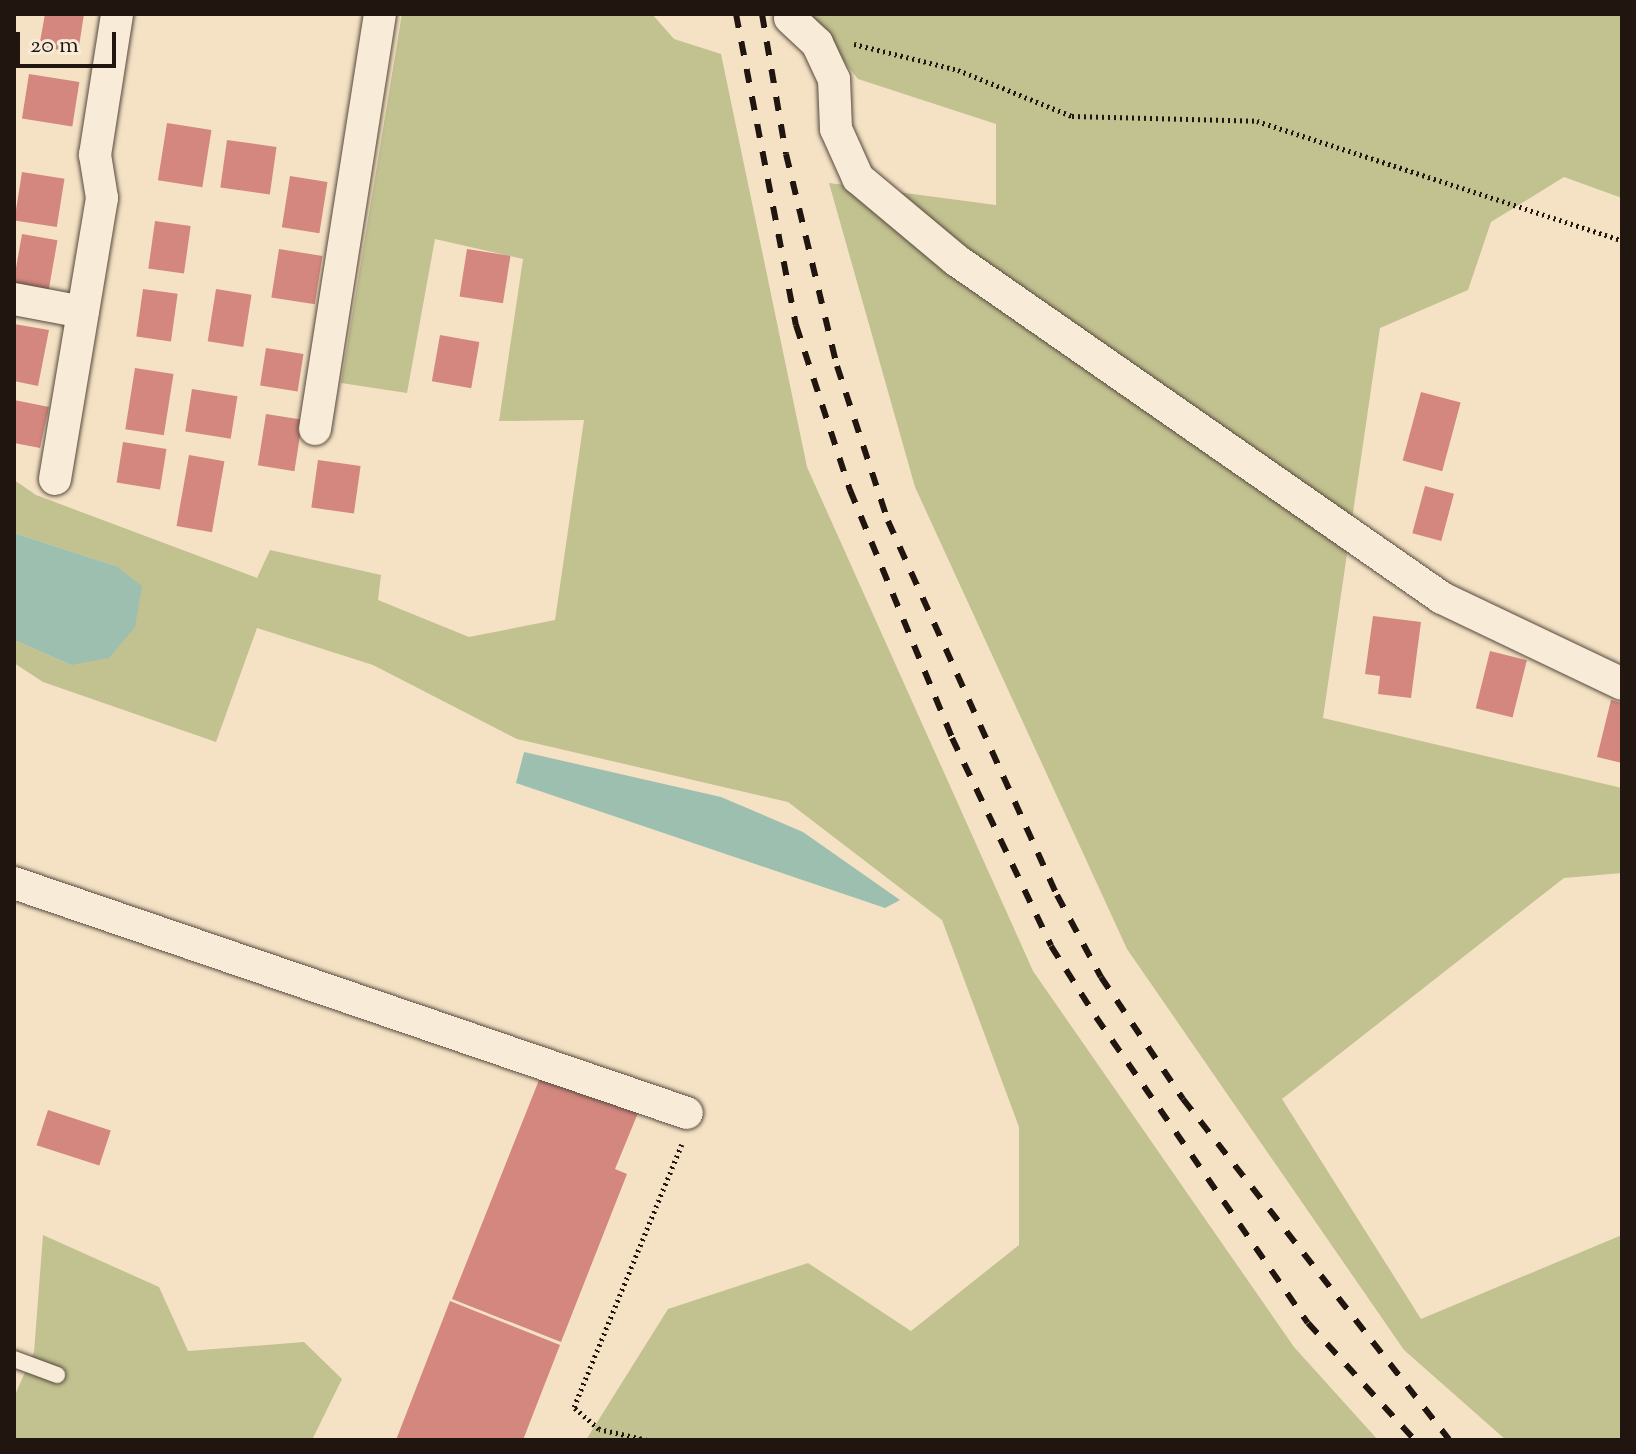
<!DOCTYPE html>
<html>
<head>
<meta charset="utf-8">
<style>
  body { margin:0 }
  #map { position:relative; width:1636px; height:1454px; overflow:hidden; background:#f5e2c5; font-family:"Sorts Mill Goudy",serif }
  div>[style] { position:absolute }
  .green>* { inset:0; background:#c2c190 }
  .water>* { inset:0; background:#9dbfaf }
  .building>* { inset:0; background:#d3877f; transform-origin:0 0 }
  .path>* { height:5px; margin-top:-2.5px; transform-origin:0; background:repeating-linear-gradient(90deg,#20160f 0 2px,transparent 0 6px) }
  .roads { filter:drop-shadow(0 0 2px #55493c) drop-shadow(0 0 2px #55493c) }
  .service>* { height:16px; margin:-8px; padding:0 8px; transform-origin:8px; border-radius:8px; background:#f8ecd9 }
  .minor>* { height:32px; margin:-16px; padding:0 16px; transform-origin:16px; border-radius:16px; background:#f8ecd9 }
  .rail>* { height:6px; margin-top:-3px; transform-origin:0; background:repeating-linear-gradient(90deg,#20160f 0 14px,transparent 0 28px) }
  span { translate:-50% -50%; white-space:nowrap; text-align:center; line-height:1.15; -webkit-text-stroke:7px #f8ecd9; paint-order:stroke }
  .frame { position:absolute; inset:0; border:16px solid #20160f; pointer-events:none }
  .scale { position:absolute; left:16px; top:32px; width:100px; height:36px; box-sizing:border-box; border:4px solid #20160f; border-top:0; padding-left:10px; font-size:24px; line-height:28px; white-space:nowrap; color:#20160f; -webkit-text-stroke:6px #f8ecd9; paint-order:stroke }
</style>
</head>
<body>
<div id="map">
  <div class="green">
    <i style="clip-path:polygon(402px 14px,652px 14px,674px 39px,721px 54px,807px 467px,1033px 971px,1294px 1347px,1378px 1440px,586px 1440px,668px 1309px,808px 1263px,911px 1331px,1019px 1245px,1019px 1127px,942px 920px,788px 802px,517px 739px,373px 665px,257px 628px,216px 742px,43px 682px,14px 663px,14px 640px,71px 665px,116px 566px,14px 533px,14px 480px,36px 495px,257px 578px,270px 550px,381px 575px,378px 600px,469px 637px,555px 620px,584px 420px,499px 421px,523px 259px,435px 239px,407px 393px,341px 383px)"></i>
    <i style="clip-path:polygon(806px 14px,1622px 14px,1622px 198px,1564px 177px,1491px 222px,1468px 290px,1380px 328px,1323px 718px,1622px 788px,1622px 873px,1564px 878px,1282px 1099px,1421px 1319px,1622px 1235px,1622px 1440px,1506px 1440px,1404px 1350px,1127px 949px,915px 487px,829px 183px,996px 205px,996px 124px,858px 79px)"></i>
    <i style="clip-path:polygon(43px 1235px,159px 1287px,188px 1351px,304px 1342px,342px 1379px,312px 1440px,14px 1440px,14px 1397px,34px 1352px)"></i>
  </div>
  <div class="water">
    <i style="clip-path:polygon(14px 533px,116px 566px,142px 586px,135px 627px,109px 658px,71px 665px,14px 640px)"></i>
    <i style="clip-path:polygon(524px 752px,721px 797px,803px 832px,900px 900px,885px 908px,516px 783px)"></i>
  </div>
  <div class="building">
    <i style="clip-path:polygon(45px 14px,84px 14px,78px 53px,39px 47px)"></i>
    <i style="left:29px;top:74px;width:51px;height:45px;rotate:9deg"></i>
    <i style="left:167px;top:123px;width:45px;height:58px;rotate:9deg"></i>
    <i style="left:227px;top:140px;width:50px;height:48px;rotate:8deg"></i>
    <i style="left:22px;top:172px;width:43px;height:49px;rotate:9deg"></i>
    <i style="left:290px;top:176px;width:38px;height:52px;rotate:9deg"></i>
    <i style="left:155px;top:221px;width:36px;height:48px;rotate:8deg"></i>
    <i style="left:22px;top:234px;width:36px;height:50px;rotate:10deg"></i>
    <i style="left:279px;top:249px;width:44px;height:49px;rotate:9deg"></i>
    <i style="left:467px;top:249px;width:44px;height:48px;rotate:9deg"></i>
    <i style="left:143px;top:289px;width:35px;height:48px;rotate:8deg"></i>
    <i style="left:216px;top:289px;width:36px;height:53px;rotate:9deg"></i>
    <i style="clip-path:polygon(14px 324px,49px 330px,38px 386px,14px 381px)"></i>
    <i style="left:440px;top:335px;width:40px;height:47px;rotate:10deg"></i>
    <i style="left:266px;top:348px;width:38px;height:38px;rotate:9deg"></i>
    <i style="left:135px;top:368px;width:39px;height:62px;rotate:9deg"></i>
    <i style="left:192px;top:389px;width:46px;height:43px;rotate:9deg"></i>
    <i style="left:1421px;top:392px;width:41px;height:71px;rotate:15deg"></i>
    <i style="clip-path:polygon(14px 400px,49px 407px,40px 448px,14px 443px)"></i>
    <i style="left:266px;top:414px;width:37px;height:52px;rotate:9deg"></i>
    <i style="left:123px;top:442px;width:44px;height:41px;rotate:9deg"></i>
    <i style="left:189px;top:455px;width:36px;height:72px;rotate:10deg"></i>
    <i style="left:318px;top:460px;width:43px;height:48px;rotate:8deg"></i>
    <i style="left:1425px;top:486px;width:30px;height:49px;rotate:15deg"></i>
    <i style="clip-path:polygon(1373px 616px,1421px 622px,1411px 698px,1378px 694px,1380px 676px,1365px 674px)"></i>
    <i style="left:1490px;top:651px;width:38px;height:59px;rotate:14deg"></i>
    <i style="clip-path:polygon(1611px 700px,1622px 703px,1622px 763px,1597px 757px)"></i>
    <i style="clip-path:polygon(541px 1075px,638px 1113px,615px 1169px,627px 1174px,561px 1342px,452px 1299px)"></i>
    <i style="left:48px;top:1110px;width:66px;height:37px;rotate:18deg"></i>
    <i style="clip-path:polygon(450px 1301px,560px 1345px,523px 1440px,396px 1440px)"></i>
  </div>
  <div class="path">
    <i style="left:854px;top:44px;width:107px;rotate:14deg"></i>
    <i style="left:958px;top:70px;width:123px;rotate:22deg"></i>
    <i style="left:1072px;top:116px;width:185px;rotate:1.5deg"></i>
    <i style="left:1257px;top:121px;width:384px;rotate:18.1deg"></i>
    <i style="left:647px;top:1440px;width:49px;rotate:-167.1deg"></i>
    <i style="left:599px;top:1429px;width:33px;rotate:-139deg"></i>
    <i style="left:574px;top:1407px;width:284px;rotate:-67.7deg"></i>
  </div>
  <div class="roads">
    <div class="service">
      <i style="left:14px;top:1359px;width:46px;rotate:20.4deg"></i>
    </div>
    <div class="minor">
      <i style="left:790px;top:18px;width:37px;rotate:43deg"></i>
      <i style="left:817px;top:43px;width:40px;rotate:65deg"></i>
      <i style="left:834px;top:79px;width:50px;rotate:87.7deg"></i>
      <i style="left:836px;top:129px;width:54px;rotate:65.8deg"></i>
      <i style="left:858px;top:178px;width:128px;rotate:39.9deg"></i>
      <i style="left:956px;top:260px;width:592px;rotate:34.82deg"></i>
      <i style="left:1442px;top:598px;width:199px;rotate:25.5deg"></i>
      <i style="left:14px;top:299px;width:70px;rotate:10.7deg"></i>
      <i style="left:315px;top:429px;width:420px;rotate:-81.1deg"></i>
      <i style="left:55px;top:479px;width:285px;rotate:-80.5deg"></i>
      <i style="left:102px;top:198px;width:44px;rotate:-99.2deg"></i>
      <i style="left:95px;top:155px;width:143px;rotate:-81.1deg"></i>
      <i style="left:14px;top:883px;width:711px;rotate:18.87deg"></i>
    </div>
  </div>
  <div class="rail">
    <i style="left:736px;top:14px;width:317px;rotate:79.1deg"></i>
    <i style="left:796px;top:325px;width:174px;rotate:71.9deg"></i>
    <i style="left:850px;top:490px;width:268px;rotate:67.6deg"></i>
    <i style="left:952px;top:738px;width:230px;rotate:64.5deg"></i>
    <i style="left:1051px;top:946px;width:84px;rotate:57.6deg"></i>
    <i style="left:1096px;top:1017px;width:372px;rotate:55.3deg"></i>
    <i style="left:1308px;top:1323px;width:159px;rotate:47.6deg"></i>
    <i style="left:762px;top:14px;width:142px;rotate:80.3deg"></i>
    <i style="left:786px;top:154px;width:218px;rotate:76.5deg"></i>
    <i style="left:837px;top:366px;width:163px;rotate:71.8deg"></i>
    <i style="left:888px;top:521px;width:410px;rotate:65.7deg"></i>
    <i style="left:1057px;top:895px;width:93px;rotate:61.8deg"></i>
    <i style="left:1101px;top:977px;width:147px;rotate:56.1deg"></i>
    <i style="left:1183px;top:1099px;width:432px;rotate:52deg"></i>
  </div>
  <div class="frame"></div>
  <div class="scale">20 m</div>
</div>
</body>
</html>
